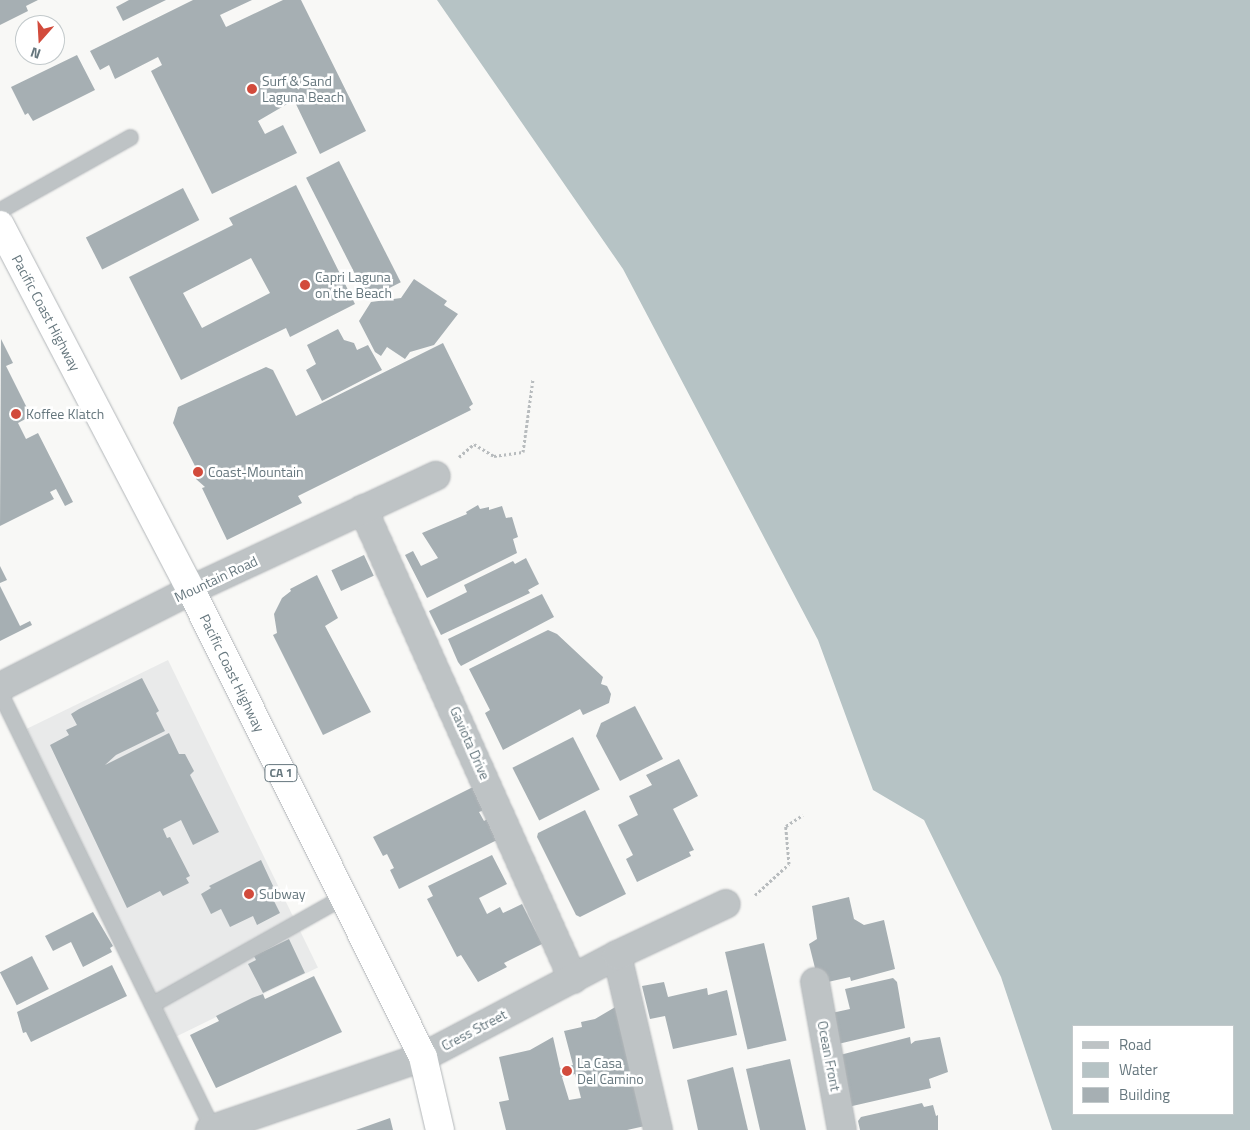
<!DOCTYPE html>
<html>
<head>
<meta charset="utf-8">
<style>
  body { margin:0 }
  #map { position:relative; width:1250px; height:1130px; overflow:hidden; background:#f8f8f6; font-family:"Titillium Web",sans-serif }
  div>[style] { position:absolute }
  .built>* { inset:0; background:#e9eaea; transform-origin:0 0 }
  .water>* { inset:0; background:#b6c3c5 }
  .building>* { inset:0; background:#a6afb3; transform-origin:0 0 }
  .path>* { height:3px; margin-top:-1.5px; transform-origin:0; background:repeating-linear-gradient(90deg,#b8bcbe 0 2.5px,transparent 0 5px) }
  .roads { filter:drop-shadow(0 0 1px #b2b6b9) drop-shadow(0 0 1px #b2b6b9) }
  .service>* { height:15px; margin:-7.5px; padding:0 7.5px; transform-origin:7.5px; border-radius:7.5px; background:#bec3c5 }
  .minor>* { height:28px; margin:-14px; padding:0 14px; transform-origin:14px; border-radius:14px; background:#bec3c5 }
  .tertiary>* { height:28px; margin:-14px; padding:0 14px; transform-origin:14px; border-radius:14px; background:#bec3c5 }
  .trunk>* { height:28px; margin:-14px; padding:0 14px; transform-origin:14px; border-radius:14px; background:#fff }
  .dots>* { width:14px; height:14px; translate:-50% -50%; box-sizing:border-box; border:2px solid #fff; border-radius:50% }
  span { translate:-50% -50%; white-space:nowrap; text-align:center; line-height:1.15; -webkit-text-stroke:5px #fff; paint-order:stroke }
  .shield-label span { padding:1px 4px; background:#fff; border:1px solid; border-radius:4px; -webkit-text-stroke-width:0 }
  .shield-label { font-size:12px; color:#66777e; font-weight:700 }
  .poi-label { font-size:14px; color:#66777e }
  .left { translate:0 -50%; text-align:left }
  .street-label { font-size:14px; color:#66777e }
  .legend { position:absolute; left:1072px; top:1025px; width:162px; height:90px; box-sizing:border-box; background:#fff; border:1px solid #c2c9cb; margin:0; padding:6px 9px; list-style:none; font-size:15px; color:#66777e }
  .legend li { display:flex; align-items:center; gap:10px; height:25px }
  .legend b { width:25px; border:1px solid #c2c9cb }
  .north { position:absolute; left:15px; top:15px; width:50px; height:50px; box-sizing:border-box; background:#fff; border:1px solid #c2c9cb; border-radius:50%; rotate:199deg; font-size:14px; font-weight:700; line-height:20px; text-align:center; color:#66777e }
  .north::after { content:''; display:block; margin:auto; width:18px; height:22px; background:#d24b3c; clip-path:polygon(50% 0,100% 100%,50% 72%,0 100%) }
</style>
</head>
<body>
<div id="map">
  <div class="built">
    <i style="left:168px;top:660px;width:342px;height:157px;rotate:64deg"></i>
  </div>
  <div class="water">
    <i style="clip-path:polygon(evenodd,437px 0,1250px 0,1250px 1130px,1052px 1130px,1001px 977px,924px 820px,873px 790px,818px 640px,623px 269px,437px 0,1074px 1026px,1234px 1026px,1234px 1114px,1074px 1114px,1074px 1026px)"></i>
  </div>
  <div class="building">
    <i style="clip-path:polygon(0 0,38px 0,26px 6px,28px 11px,0 25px)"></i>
    <i style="clip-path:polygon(129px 0,166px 0,123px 21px,116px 7px)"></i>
    <i style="clip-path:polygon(193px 0,252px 0,220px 15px,226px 27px,283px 0,301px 0,366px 131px,320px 154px,294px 100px,258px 121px,265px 134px,283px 125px,297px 153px,212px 194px,151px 71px,162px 65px,158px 57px,115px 79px,109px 65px,100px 70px,90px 51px)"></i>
    <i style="clip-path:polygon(77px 55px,95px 90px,33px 121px,28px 113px,25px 115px,11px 87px)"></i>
    <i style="left:339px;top:161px;width:136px;height:37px;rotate:63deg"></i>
    <i style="clip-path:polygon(evenodd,296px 185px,355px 304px,290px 337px,286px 328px,181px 380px,129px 277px,233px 225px,229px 218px,296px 185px,251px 258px,270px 293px,202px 328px,183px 293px,251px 258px)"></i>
    <i style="left:183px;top:188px;width:36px;height:109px;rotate:63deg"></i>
    <i style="clip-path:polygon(414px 279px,447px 301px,444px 305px,458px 314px,434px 345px,410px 352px,405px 359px,387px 347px,381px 356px,375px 352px,359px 321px,371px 302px,401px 298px)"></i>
    <i style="clip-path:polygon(338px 329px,344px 340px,354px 343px,357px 350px,368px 345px,382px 370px,322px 401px,306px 370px,316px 364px,307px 345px)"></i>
    <i style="clip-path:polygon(1px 339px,13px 363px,6px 366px,31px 416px,18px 423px,26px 439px,38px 433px,73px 502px,65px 506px,56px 489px,50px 492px,54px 499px,0 526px)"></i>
    <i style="clip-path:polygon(443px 343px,473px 404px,469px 407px,471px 410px,298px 496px,302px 503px,227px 540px,202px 488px,205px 487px,196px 479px,195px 466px,173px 423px,178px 407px,266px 367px,273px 370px,296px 416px)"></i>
    <i style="clip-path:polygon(478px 505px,480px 509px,489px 507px,489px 510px,502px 506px,506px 518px,512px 517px,518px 537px,513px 539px,517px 553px,427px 598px,405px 555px,413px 551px,421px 566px,438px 558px,422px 533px,467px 514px,466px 512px)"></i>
    <i style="left:364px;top:555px;width:23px;height:36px;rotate:65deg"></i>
    <i style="clip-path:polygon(526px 558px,539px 584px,528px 590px,530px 593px,441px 635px,429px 611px,467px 592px,464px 585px,513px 561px,515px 564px)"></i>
    <i style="clip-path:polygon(0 566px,7px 580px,0 583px)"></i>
    <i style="clip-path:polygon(317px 575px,338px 618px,325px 626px,371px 712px,323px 735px,273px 635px,277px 633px,274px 614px,282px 598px,291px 591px,290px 589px)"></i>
    <i style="clip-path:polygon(0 586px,20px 626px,30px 621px,32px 625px,0 641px)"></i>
    <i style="clip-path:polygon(542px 594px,554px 617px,461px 666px,458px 662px,448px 639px)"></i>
    <i style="clip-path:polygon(548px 630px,557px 634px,603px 677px,601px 684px,607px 686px,611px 694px,609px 703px,583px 715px,580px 709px,503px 750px,485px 713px,490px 710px,469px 669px)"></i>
    <i style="clip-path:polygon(142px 678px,159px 711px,156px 713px,165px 731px,116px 755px,105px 765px,169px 733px,179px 754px,185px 754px,194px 771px,190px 775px,219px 832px,193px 845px,181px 820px,163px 829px,167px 838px,170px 837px,190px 876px,186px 878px,189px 883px,163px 896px,160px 891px,127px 908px,50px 745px,69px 735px,66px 730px,77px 725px,71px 714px,79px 709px)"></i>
    <i style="clip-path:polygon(635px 706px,663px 759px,620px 781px,596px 736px,601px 723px)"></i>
    <i style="left:573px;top:737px;width:59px;height:68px;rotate:63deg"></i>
    <i style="clip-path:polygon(679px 759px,698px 796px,673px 809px,694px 850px,689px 852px,691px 856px,637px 882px,626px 859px,633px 855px,618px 825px,638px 815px,629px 796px,652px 785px,646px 775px)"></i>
    <i style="clip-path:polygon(475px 786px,487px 809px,479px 812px,484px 821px,491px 817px,501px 838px,399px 889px,390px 870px,394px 868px,387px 854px,383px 856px,373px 837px)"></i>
    <i style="clip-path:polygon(585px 810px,626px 894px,580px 917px,576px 915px,537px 837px,538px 833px)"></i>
    <i style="clip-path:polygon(492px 855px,507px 884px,479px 898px,487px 914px,500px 907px,503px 913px,522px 904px,542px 944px,504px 963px,507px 967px,478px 982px,461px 955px,457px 957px,427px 899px,433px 896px,428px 886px)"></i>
    <i style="clip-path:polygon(261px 860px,274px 888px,269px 891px,280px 913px,257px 925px,253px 916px,230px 927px,221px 909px,211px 914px,201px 894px,211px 888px,209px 886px)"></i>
    <i style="clip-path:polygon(849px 897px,854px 919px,864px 925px,884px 920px,895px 969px,851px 981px,850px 977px,819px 984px,809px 944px,817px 939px,812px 906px)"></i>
    <i style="clip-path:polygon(93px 912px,113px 946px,110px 948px,112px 952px,83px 967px,71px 942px,53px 951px,45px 936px)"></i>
    <i style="clip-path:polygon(289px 939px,305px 973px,263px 993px,248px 964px,256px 960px,254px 956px)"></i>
    <i style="left:764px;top:943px;width:100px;height:40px;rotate:77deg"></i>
    <i style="left:32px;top:956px;width:37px;height:36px;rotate:63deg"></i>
    <i style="clip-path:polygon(112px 965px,127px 996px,31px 1042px,26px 1032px,23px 1033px,17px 1012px)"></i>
    <i style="clip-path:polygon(314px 976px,342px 1032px,216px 1088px,190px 1035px,219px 1021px,216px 1016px,252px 998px,263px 994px,265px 999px)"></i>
    <i style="clip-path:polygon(893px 978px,897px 982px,905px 1028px,834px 1045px,827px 1014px,850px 1009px,845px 989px)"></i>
    <i style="clip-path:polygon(664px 982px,668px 997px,707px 988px,708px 995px,727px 990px,737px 1035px,673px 1049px,665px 1016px,650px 1019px,642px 986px)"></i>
    <i style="clip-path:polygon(evenodd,617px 1006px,645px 1126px,627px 1130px,506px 1130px,499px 1102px,509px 1100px,499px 1057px,530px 1050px,553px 1037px,560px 1068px,573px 1065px,564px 1031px,582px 1027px,581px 1022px,595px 1019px,617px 1006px,575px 1074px,581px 1098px,569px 1100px,562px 1077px,575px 1074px)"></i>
    <i style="clip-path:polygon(910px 1037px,911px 1044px,915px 1041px,940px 1037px,948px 1072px,929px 1079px,931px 1088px,848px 1107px,836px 1056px)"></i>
    <i style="clip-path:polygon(790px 1059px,806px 1130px,760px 1130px,746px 1069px)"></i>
    <i style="clip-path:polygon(733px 1067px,748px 1130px,698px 1130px,687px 1080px)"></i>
    <i style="clip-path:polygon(922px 1103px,924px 1107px,933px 1105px,936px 1116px,938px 1115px,938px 1130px,860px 1130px,858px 1121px,861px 1117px)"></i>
    <i style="clip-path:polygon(390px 1118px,393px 1130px,356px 1130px)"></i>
  </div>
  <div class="path">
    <i style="left:459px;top:457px;width:20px;rotate:-41deg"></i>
    <i style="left:474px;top:444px;width:23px;rotate:31deg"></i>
    <i style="left:494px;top:456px;width:29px;rotate:-8deg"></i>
    <i style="left:523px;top:452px;width:74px;rotate:-82.2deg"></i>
    <i style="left:755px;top:895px;width:46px;rotate:-42.4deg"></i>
    <i style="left:789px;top:864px;width:38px;rotate:-95deg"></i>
    <i style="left:786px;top:826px;width:20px;rotate:-33deg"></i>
  </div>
  <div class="roads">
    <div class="service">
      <i style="left:0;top:210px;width:149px;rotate:-29.3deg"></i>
      <i style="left:0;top:693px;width:485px;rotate:64deg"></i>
      <i style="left:152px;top:1004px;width:219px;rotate:-29.3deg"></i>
    </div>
    <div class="minor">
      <i style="left:363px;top:509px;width:515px;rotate:65.92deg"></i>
      <i style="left:0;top:687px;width:214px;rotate:-26.9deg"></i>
      <i style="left:191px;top:590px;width:270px;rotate:-25deg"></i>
      <i style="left:617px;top:955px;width:180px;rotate:76.8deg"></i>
      <i style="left:815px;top:982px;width:150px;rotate:79.7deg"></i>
      <i style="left:423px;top:1057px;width:219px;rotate:-27.7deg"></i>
      <i style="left:617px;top:955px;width:120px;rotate:-25.1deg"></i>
    </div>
    <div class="tertiary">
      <i style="left:210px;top:1130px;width:225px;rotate:-18.9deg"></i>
    </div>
    <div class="trunk">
      <i style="left:0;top:225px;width:412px;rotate:62.4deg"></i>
      <i style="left:191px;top:590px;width:521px;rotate:63.58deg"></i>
      <i style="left:423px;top:1057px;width:75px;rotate:76.9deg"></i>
    </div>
  </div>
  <div class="dots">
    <i style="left:252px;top:89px;background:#d24b3c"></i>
    <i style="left:305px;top:285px;background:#d24b3c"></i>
    <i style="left:16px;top:414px;background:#d24b3c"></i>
    <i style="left:198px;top:472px;background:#d24b3c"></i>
    <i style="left:249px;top:894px;background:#d24b3c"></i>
    <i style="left:567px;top:1071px;background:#d24b3c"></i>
  </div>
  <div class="shield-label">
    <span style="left:281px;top:773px">CA 1</span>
  </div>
  <div class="poi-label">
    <span class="left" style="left:262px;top:89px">Surf &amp; Sand<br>Laguna Beach</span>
    <span class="left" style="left:315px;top:285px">Capri Laguna<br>on the Beach</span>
    <span class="left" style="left:26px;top:414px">Koffee Klatch</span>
    <span class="left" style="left:208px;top:472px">Coast-Mountain</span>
    <span class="left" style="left:259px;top:894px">Subway</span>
    <span class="left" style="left:577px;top:1071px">La Casa<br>Del Camino</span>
  </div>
  <div class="street-label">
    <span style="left:46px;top:313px;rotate:62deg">Pacific Coast Highway</span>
    <span style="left:216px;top:579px;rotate:-25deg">Mountain Road</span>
    <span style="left:232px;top:673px;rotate:64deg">Pacific Coast Highway</span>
    <span style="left:470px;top:743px;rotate:66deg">Gaviota Drive</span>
    <span style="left:474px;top:1030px;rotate:-28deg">Cress Street</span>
    <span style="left:829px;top:1056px;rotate:79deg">Ocean Front</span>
  </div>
  <ul class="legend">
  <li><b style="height:6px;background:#bec3c5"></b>Road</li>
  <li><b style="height:14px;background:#b6c3c5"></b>Water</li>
  <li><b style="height:14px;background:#a6afb3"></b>Building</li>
  </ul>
  <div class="north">N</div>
</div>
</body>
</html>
